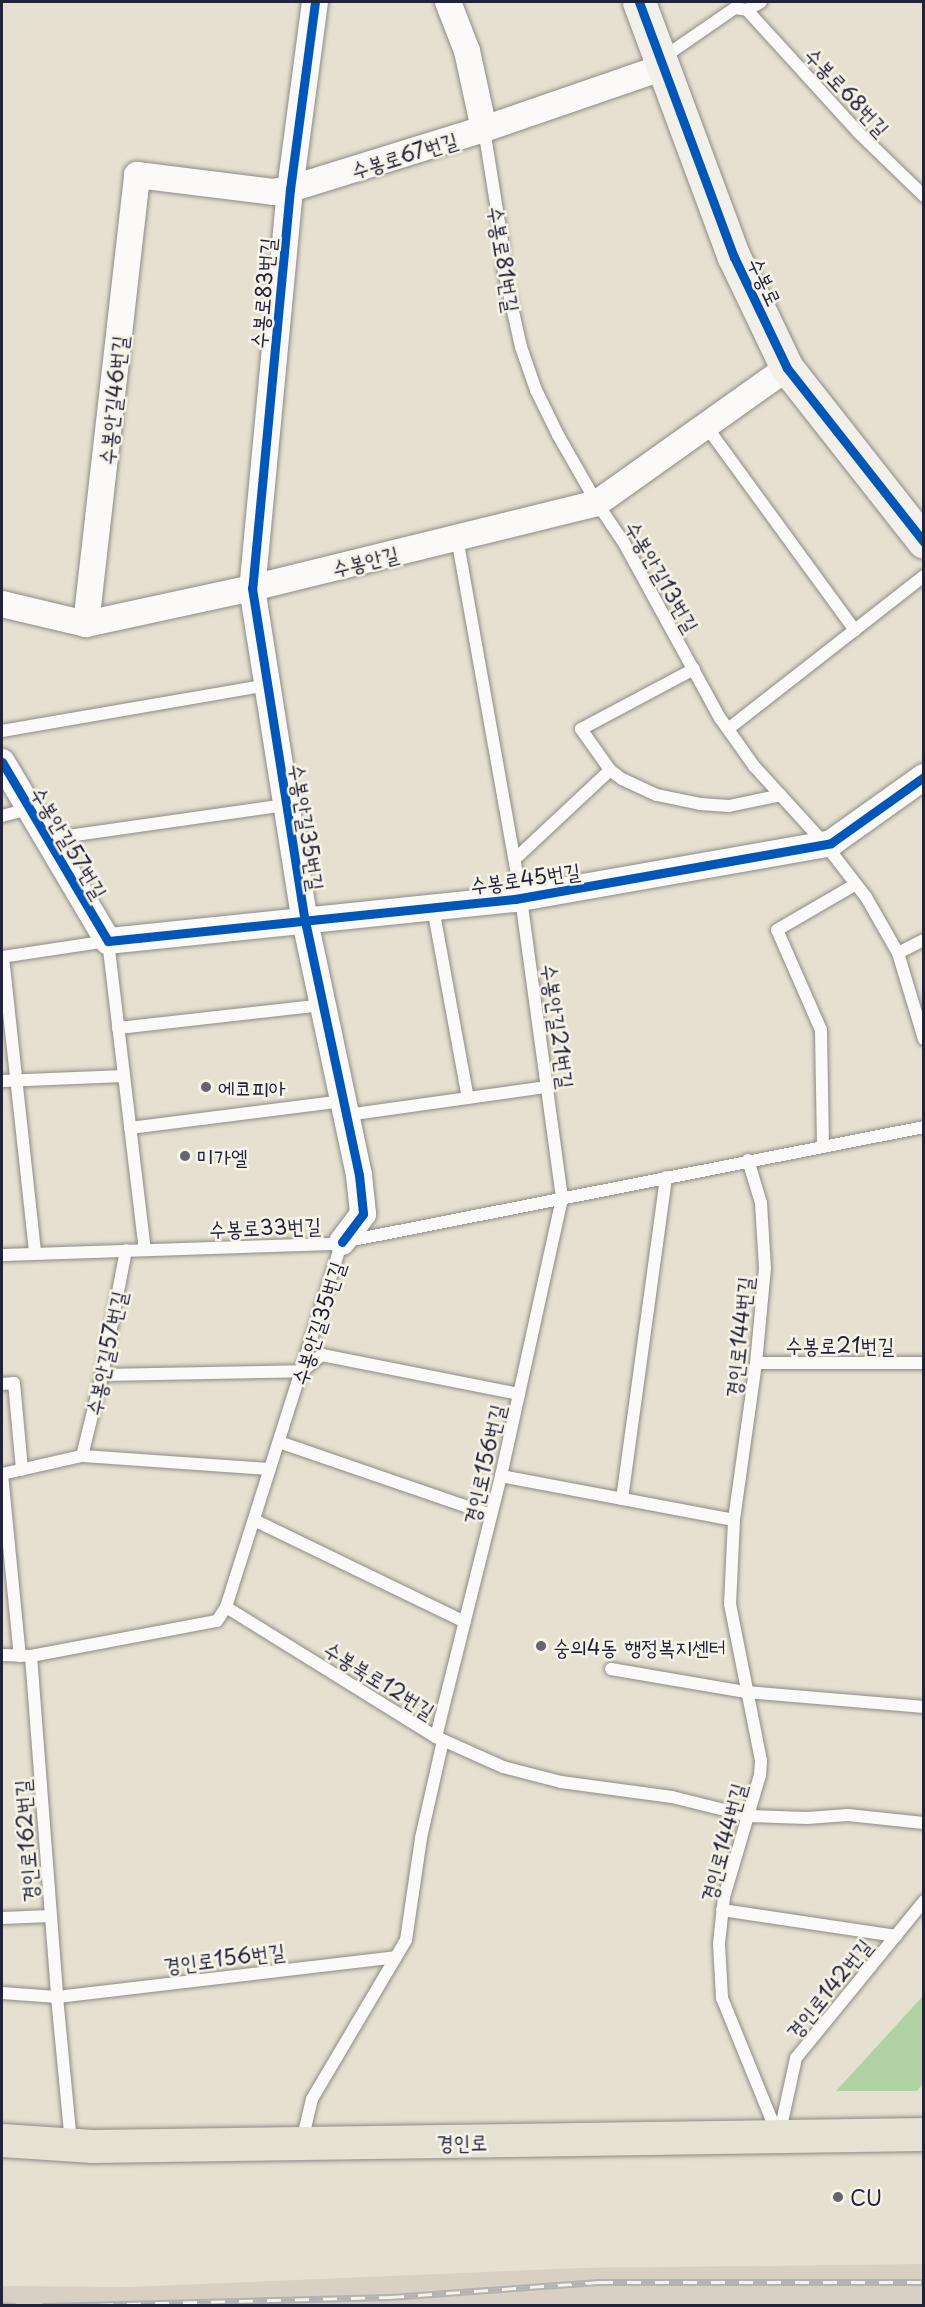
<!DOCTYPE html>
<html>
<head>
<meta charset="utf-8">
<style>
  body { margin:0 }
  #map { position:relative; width:925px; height:2307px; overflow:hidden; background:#e6e0d0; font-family:"Playpen Sans","Poor Story",sans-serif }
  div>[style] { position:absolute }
  .industrial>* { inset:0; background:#d8d0c3 }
  .green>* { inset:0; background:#b0d2a3 }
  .roads { filter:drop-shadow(0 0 2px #8d8b86) drop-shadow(0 0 2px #8d8b86) }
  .lane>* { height:12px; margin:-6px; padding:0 6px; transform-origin:6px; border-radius:6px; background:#fbfaf8 }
  .street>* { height:26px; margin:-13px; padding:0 13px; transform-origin:13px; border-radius:13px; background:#fbfaf8 }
  .secondary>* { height:33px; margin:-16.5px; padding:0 16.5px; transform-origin:16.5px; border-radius:16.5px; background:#f2f0e9 }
  .primary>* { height:33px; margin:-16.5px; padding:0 16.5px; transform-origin:16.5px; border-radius:16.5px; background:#e5e1d3 }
  .rail>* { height:7px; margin-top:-3.5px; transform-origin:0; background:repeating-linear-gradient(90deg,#f7f3e8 0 14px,#b3b2b3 0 28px); box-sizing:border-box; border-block:2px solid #b3b2b3 }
  .cycleway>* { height:9px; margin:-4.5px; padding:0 4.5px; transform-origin:4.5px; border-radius:4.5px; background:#0057b8 }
  .dots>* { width:16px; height:16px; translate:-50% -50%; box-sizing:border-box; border:3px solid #f7f3e8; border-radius:50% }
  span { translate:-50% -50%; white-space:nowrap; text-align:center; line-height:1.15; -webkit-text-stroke:5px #f7f3e8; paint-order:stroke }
  .street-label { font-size:21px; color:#22223b }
  .poi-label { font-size:21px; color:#22223b }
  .left { translate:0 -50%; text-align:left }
  .frame { position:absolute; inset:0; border:3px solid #22223b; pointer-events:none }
</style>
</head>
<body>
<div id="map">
  <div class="industrial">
    <i style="clip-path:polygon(924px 2264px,923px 2306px,2px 2305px,2px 2286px,129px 2287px,581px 2268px)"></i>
  </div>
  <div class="green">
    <i style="clip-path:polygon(923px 1996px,923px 2084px,917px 2091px,836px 2091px)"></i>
  </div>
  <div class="roads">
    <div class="lane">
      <i style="left:747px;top:10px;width:165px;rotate:47.7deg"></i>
      <i style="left:858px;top:132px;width:92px;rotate:44.1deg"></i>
      <i style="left:661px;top:59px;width:90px;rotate:-34.6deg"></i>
      <i style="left:735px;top:8px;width:12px;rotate:9deg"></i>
      <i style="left:747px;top:10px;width:16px;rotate:-30deg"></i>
      <i style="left:484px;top:129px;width:121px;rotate:80.9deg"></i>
      <i style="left:503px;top:248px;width:23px;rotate:88deg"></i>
      <i style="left:504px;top:271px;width:78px;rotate:77.4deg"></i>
      <i style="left:521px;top:347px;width:46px;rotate:70.8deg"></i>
      <i style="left:536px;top:390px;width:50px;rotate:63.9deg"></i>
      <i style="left:558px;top:435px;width:78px;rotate:60.2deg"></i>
      <i style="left:597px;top:503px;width:48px;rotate:56deg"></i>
      <i style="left:624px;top:543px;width:200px;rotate:61.3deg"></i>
      <i style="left:720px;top:718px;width:59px;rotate:54.7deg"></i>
      <i style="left:754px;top:766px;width:105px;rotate:47.7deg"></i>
      <i style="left:825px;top:844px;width:67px;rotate:52.3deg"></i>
      <i style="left:866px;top:897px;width:64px;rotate:60.3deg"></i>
      <i style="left:898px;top:953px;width:90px;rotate:73.2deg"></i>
      <i style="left:706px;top:426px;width:253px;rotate:53.9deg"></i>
      <i style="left:694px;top:669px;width:128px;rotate:152deg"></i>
      <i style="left:581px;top:729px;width:50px;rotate:54.7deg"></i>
      <i style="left:610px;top:770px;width:15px;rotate:37deg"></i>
      <i style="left:622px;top:779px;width:38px;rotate:25deg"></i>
      <i style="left:657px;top:795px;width:44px;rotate:11.8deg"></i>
      <i style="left:700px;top:804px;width:29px;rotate:4deg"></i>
      <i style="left:729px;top:806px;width:53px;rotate:-11.9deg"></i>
      <i style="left:728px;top:729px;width:249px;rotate:-38deg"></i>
      <i style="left:2px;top:731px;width:269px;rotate:-9.8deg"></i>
      <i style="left:2px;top:816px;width:28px;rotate:-15deg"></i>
      <i style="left:47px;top:839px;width:241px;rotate:-8.1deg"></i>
      <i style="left:515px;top:859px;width:130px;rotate:-43.1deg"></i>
      <i style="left:433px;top:908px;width:193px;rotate:79.6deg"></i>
      <i style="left:898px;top:953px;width:29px;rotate:-27deg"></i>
      <i style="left:2px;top:957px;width:107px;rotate:-8.6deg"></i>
      <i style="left:108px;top:941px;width:311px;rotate:83.2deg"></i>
      <i style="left:3px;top:957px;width:298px;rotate:83.8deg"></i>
      <i style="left:118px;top:1028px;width:206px;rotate:-6.4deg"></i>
      <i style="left:2px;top:1081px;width:122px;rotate:-2.3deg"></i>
      <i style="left:347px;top:1115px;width:202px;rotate:-8deg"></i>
      <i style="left:130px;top:1128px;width:215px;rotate:-7.2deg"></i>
      <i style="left:823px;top:1146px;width:116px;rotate:-91deg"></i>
      <i style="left:821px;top:1030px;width:109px;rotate:-113.7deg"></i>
      <i style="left:777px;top:930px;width:91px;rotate:-30.2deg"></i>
      <i style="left:748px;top:1160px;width:45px;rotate:73.2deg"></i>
      <i style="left:761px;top:1203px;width:65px;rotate:86.5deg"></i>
      <i style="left:765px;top:1268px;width:95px;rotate:95.4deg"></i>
      <i style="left:756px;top:1363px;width:159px;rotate:98deg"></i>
      <i style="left:734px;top:1520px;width:84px;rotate:92.7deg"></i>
      <i style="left:730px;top:1604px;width:160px;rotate:78.8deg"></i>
      <i style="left:761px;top:1761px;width:14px;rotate:94deg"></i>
      <i style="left:760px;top:1775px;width:127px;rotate:106.4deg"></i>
      <i style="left:724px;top:1897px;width:47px;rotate:96.1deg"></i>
      <i style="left:719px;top:1944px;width:54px;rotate:86.8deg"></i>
      <i style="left:722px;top:1998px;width:146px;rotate:67.8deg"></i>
      <i style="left:2px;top:1255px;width:331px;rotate:-1.9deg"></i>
      <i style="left:333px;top:1244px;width:602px;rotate:-11.2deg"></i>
      <i style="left:756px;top:1363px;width:168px"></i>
      <i style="left:102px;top:1375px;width:200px;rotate:-1.1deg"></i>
      <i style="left:302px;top:1371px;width:26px;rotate:-39deg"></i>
      <i style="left:322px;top:1355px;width:201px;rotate:11.2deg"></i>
      <i style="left:2px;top:1384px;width:12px;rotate:-5deg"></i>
      <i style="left:14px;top:1383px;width:87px;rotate:84.7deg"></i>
      <i style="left:279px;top:1442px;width:224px;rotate:19deg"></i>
      <i style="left:82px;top:1456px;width:83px;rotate:-76.1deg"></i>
      <i style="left:102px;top:1375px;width:127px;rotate:-79.1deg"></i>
      <i style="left:2px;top:1474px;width:82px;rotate:-12.7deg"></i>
      <i style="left:82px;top:1456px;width:188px;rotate:4deg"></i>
      <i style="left:2px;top:1474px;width:183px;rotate:84.4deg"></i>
      <i style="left:501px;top:1476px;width:237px;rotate:10.7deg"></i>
      <i style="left:622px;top:1499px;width:325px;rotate:-82.2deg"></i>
      <i style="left:254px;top:1520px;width:234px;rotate:25.8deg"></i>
      <i style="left:226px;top:1607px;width:247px;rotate:31.8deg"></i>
      <i style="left:436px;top:1737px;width:73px;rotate:24.1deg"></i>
      <i style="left:503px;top:1767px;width:60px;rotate:14.5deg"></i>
      <i style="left:561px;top:1782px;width:112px;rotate:7.7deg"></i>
      <i style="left:672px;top:1797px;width:79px;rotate:13.9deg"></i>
      <i style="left:749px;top:1816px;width:58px;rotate:2deg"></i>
      <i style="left:807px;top:1818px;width:41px;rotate:-4.2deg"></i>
      <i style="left:848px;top:1815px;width:76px;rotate:6deg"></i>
      <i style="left:2px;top:1655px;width:29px;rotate:2deg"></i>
      <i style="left:31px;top:1656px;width:189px;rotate:-10.7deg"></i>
      <i style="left:217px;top:1621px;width:17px;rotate:-57deg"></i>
      <i style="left:226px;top:1607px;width:383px;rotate:-72.4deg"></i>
      <i style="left:31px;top:1656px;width:342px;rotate:85.6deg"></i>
      <i style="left:57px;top:1997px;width:147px;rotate:84.5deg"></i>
      <i style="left:611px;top:1669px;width:137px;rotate:9.7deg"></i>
      <i style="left:746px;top:1692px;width:179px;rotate:4.8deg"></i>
      <i style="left:436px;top:1737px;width:269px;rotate:-76deg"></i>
      <i style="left:501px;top:1476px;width:285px;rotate:-77.6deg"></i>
      <i style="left:562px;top:1198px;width:304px;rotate:-97.8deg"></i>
      <i style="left:521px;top:897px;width:365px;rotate:-100.1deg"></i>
      <i style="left:722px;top:1910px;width:176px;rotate:8.5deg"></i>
      <i style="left:2px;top:1918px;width:49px;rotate:-2.3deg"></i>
      <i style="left:2px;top:1993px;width:55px;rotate:4.2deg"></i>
      <i style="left:57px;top:1997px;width:341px;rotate:-6.7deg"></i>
      <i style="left:779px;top:2136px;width:80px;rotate:-77.7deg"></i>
      <i style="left:796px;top:2058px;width:203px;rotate:-50.8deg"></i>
      <i style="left:302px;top:2141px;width:43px;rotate:-76.6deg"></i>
      <i style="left:312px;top:2099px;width:185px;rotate:-59.4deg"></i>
      <i style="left:406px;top:1940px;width:103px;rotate:-81.6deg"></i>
      <i style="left:421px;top:1838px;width:100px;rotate:-77.3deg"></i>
    </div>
    <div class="street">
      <i style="left:315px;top:2px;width:189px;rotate:97.6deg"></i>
      <i style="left:290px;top:189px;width:401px;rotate:95.4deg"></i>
      <i style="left:252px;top:588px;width:337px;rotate:81deg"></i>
      <i style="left:305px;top:921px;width:260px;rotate:78deg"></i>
      <i style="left:359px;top:1175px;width:39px;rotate:84deg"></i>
      <i style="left:363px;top:1214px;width:35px;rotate:127deg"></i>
      <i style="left:448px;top:2px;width:53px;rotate:68.8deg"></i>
      <i style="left:467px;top:51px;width:80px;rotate:77.7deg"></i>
      <i style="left:2px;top:604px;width:86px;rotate:13.4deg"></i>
      <i style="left:86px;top:624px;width:170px;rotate:-12.2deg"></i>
      <i style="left:252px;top:588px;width:355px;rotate:-13.8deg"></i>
      <i style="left:597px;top:503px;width:233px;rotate:-35.4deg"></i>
      <i style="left:86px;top:624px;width:452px;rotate:-83.5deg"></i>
      <i style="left:137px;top:175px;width:137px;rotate:7.1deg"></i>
      <i style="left:273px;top:192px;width:17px;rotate:-10deg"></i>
      <i style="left:290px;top:189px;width:203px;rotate:-17.2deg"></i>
      <i style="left:484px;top:129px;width:190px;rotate:-19deg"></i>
      <i style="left:2px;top:762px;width:208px;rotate:59.4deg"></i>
      <i style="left:108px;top:941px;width:409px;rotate:-5.9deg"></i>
      <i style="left:515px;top:899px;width:321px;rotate:-10deg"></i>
      <i style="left:831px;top:843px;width:114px;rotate:-35.4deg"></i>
    </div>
    <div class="secondary">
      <i style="left:639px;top:2px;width:272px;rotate:69.6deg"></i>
      <i style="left:734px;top:257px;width:123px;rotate:64.5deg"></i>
      <i style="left:787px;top:368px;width:221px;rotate:51.8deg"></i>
    </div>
    <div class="primary">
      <i style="left:2px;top:2140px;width:90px;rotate:3.8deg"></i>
      <i style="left:92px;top:2146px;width:832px;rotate:-0.83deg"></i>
    </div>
  </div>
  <div class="rail">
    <i style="left:2px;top:2305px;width:14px;rotate:4deg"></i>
    <i style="left:43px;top:2306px;width:347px;rotate:-1.5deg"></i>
    <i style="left:390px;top:2297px;width:210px;rotate:-4.1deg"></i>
    <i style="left:599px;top:2282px;width:325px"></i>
  </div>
  <div class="cycleway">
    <i style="left:315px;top:2px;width:189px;rotate:97.6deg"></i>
    <i style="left:290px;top:189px;width:401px;rotate:95.4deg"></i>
    <i style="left:252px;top:588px;width:337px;rotate:81deg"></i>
    <i style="left:305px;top:921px;width:260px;rotate:78deg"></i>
    <i style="left:359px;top:1175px;width:39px;rotate:84deg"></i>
    <i style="left:363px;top:1214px;width:35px;rotate:127deg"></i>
    <i style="left:639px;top:2px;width:272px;rotate:69.6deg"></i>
    <i style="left:734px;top:257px;width:123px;rotate:64.5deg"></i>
    <i style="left:787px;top:368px;width:221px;rotate:51.8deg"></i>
    <i style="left:2px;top:762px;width:208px;rotate:59.4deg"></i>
    <i style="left:108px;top:941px;width:409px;rotate:-5.9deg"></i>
    <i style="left:515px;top:899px;width:321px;rotate:-10deg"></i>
    <i style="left:831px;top:843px;width:114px;rotate:-35.4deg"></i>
  </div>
  <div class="dots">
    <i style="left:206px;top:1087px;background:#67646f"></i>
    <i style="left:185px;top:1156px;background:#67646f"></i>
    <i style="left:541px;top:1646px;background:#67646f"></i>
    <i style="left:838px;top:2197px;background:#67646f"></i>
  </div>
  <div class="street-label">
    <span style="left:848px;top:91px;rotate:47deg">수봉로68번길</span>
    <span style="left:404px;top:154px;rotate:-17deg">수봉로67번길</span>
    <span style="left:505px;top:259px;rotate:81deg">수봉로81번길</span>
    <span style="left:766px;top:281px;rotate:65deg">수봉로</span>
    <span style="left:262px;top:293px;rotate:-85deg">수봉로83번길</span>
    <span style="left:112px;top:400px;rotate:-84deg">수봉안길46번길</span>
    <span style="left:365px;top:560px;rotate:-14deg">수봉안길</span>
    <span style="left:663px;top:576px;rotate:60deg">수봉안길13번길</span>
    <span style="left:308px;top:827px;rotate:81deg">수봉안길35번길</span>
    <span style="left:70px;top:842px;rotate:59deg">수봉안길57번길</span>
    <span style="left:525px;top:877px;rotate:-8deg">수봉로45번길</span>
    <span style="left:559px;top:1026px;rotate:82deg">수봉안길21번길</span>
    <span style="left:265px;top:1226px;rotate:-2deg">수봉로33번길</span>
    <span style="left:317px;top:1323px;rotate:-72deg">수봉안길35번길</span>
    <span style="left:738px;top:1337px;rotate:-84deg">경인로144번길</span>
    <span style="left:840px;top:1344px">수봉로21번길</span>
    <span style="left:105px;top:1353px;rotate:-78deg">수봉안길57번길</span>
    <span style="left:483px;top:1464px;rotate:-77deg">경인로156번길</span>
    <span style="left:380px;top:1679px;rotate:32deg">수봉북로12번길</span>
    <span style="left:25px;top:1841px;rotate:-94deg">경인로162번길</span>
    <span style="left:722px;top:1842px;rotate:-75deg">경인로144번길</span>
    <span style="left:224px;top:1957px;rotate:-7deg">경인로156번길</span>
    <span style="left:828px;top:1988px;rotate:-51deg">경인로142번길</span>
    <span style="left:462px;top:2141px;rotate:-1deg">경인로</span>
  </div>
  <div class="poi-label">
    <span class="left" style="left:218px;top:1087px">에코피아</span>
    <span class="left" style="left:197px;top:1156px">미가엘</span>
    <span class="left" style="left:553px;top:1646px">숭의4동 행정복지센터</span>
    <span class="left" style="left:850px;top:2197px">CU</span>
  </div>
  <div class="frame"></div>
</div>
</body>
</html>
